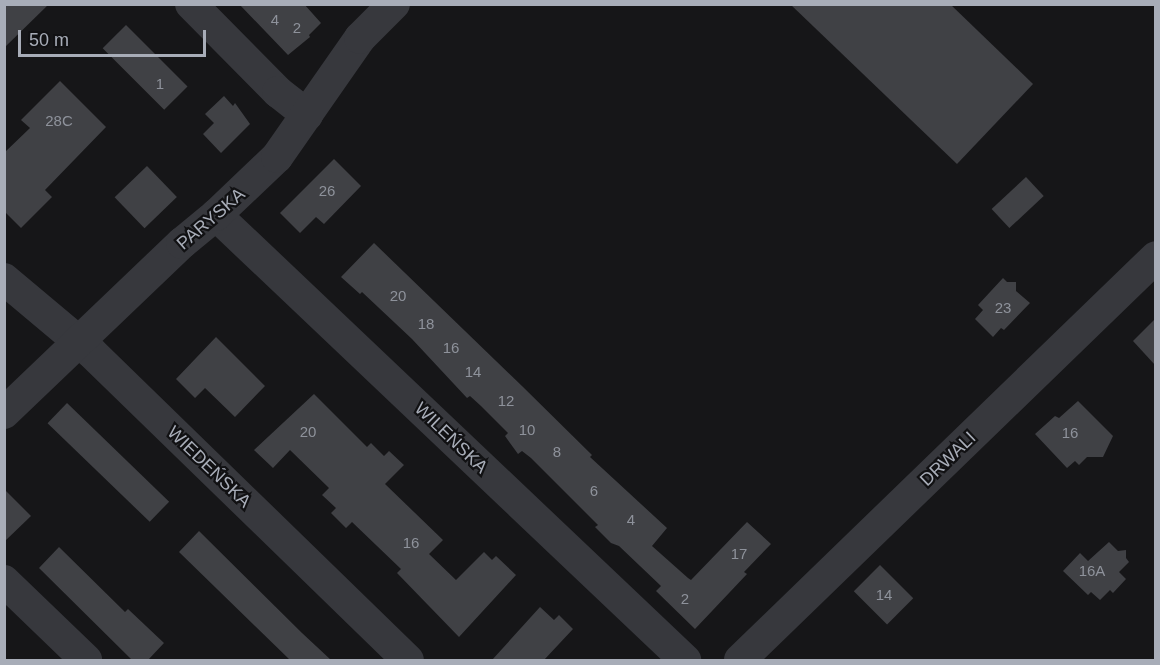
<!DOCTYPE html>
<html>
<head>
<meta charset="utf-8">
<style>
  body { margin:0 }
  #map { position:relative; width:1160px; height:665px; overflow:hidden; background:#161618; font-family:Helvetica,sans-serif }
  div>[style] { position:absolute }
  .building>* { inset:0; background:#404145; transform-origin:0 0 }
  .minor>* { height:32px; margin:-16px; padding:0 16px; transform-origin:16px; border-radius:16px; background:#37383d }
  span { translate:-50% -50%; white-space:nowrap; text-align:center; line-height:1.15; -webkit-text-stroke:4.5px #111113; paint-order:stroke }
  .number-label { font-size:15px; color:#8e929b }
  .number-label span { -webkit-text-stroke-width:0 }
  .street-label { font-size:18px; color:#a8adb8 }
  .frame { position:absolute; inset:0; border:6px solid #a8adb8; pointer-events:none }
  .scale { position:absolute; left:18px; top:30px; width:188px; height:27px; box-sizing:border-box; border:3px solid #a8adb8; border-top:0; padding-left:8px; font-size:18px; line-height:21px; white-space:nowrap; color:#a8adb8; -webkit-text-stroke:4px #111113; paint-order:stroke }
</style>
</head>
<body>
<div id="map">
  <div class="building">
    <i style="clip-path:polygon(4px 4px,49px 4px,4px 48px)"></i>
    <i style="clip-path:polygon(239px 4px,304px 4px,321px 23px,309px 35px,310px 37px,288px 55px)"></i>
    <i style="clip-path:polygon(790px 4px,950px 4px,1033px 84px,957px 164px)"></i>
    <i style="left:126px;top:25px;width:87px;height:33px;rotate:45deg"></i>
    <i style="clip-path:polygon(60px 81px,106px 127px,45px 190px,52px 197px,21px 228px,4px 211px,4px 153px,30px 128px,21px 120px)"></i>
    <i style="clip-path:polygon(224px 96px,233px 106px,235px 103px,250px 124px,221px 153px,203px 134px,214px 123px,205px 114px)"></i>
    <i style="clip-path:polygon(334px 159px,361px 186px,324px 224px,316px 217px,300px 233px,280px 213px)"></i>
    <i style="left:147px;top:166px;width:43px;height:45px;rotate:46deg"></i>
    <i style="left:1026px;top:177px;width:26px;height:47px;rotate:47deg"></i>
    <i style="clip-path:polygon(374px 243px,522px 386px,592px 455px,590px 457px,667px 528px,652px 546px,688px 578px,691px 580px,747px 522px,771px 544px,744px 572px,747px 574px,695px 629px,656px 591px,661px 586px,619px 546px,611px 543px,595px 527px,598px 525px,531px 458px,522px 451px,518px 454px,505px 436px,508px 433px,481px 406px,470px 396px,467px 398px,412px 339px,362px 292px,360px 294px,341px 277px)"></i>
    <i style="clip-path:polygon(1003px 278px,1007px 282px,1016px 282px,1016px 291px,1030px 303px,1004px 330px,1001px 328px,993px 337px,975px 319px,983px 310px,978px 305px)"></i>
    <i style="clip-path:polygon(1155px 319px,1155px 365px,1133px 341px)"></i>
    <i style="clip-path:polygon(216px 337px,265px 386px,235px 417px,205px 388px,195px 398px,176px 379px)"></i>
    <i style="clip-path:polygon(314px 394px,367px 447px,371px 443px,384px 456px,389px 451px,404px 465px,385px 484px,443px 540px,429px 554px,456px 580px,484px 552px,492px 560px,496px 556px,516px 575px,459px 637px,397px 573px,401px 569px,352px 522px,346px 528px,331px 513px,336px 508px,322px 495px,329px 488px,290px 450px,273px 468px,254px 450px)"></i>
    <i style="clip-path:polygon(1078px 401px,1113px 436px,1103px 457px,1087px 457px,1079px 465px,1075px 461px,1067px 468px,1035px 434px,1055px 416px,1059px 418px)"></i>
    <i style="left:67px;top:403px;width:142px;height:28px;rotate:44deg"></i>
    <i style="clip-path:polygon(4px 489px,31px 516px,4px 542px)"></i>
    <i style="clip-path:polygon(199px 531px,302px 633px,331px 660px,290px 660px,179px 552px)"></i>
    <i style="clip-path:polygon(1109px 542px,1118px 551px,1126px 550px,1126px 558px,1129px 562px,1119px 572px,1126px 579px,1113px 593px,1110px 590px,1100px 600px,1091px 592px,1088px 595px,1063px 571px,1080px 553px,1088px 561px)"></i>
    <i style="clip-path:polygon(59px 547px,125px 612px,128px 609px,164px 643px,148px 660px,132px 660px,39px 568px)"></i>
    <i style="left:880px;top:565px;width:47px;height:37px;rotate:45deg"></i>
    <i style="clip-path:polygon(540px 607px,554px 620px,559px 615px,573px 629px,544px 660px,492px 660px)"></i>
  </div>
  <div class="minor">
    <i style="left:191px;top:4px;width:124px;rotate:45.3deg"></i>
    <i style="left:278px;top:92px;width:37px;rotate:38deg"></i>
    <i style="left:216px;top:215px;width:647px;rotate:43.5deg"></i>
    <i style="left:4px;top:279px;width:114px;rotate:40deg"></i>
    <i style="left:91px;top:352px;width:442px;rotate:44.2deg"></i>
    <i style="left:4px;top:413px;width:246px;rotate:-43.7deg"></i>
    <i style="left:182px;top:243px;width:44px;rotate:-39.5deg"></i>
    <i style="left:216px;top:215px;width:84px;rotate:-43.6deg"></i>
    <i style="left:277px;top:157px;width:145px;rotate:-55.1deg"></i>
    <i style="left:360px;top:38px;width:48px;rotate:-45deg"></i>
    <i style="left:4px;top:581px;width:114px;rotate:43.9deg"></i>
    <i style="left:740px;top:660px;width:579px;rotate:-44.09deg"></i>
  </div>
  <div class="number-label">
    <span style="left:275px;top:20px">4</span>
    <span style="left:297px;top:28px">2</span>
    <span style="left:160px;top:84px">1</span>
    <span style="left:59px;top:121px">28C</span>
    <span style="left:327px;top:191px">26</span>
    <span style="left:398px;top:296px">20</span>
    <span style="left:1003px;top:308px">23</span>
    <span style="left:426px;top:324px">18</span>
    <span style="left:451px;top:348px">16</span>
    <span style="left:473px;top:372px">14</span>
    <span style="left:506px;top:401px">12</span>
    <span style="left:527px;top:430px">10</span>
    <span style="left:308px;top:432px">20</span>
    <span style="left:1070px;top:433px">16</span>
    <span style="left:557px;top:452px">8</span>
    <span style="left:594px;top:491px">6</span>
    <span style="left:631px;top:520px">4</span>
    <span style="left:411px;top:543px">16</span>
    <span style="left:739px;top:554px">17</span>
    <span style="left:1092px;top:571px">16A</span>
    <span style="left:884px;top:595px">14</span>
    <span style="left:685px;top:599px">2</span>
  </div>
  <div class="street-label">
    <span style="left:211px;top:219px;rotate:-41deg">PARYSKA</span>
    <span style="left:451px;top:438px;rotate:44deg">WILEŃSKA</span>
    <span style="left:948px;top:459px;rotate:-44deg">DRWALI</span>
    <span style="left:209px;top:467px;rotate:44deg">WIEDEŃSKA</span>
  </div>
  <div class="frame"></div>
  <div class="scale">50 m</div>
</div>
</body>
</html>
